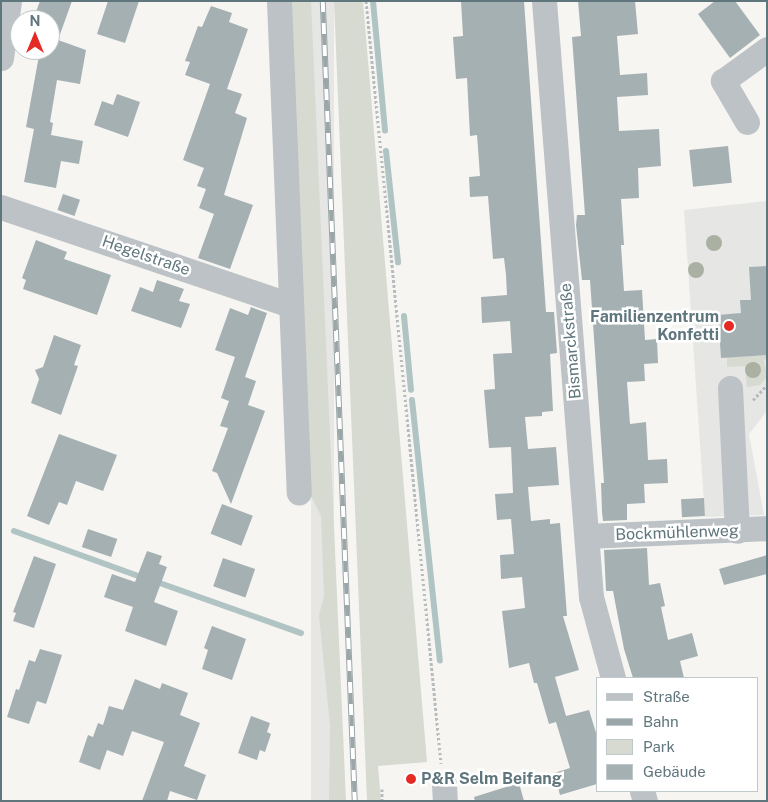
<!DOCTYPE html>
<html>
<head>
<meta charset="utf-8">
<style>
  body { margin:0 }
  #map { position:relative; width:768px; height:802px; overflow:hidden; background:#f6f5f2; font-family:"Public Sans",sans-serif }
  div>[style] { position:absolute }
  .built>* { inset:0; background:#e6e6e5; transform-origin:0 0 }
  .green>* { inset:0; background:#d6dad1 }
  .stream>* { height:6px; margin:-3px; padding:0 3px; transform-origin:3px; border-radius:3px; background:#b1c4c4 }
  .building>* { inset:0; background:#a5b0b3; transform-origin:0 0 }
  .path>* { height:3px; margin-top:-1.5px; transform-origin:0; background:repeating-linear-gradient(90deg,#b6bbbd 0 2.5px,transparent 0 5px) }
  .minor>* { height:25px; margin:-12.5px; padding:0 12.5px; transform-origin:12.5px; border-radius:12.5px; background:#bcc2c5 }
  .rail>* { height:5.5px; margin-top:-2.75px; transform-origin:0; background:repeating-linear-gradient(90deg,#fff 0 11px,#9ba6a9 0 22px); box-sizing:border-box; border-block:1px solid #9ba6a9 }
  .trees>* { width:16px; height:16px; margin:-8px; border-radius:50%; background:#aab1a3 }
  .dots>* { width:14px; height:14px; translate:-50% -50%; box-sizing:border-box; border:2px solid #fff; border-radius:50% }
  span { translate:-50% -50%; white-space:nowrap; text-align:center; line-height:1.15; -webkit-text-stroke:5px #fff; paint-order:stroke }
  .street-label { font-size:16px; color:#60767d }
  .poi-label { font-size:16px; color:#60767d; font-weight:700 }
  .right { translate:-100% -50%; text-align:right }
  .left { translate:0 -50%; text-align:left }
  .frame { position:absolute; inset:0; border:2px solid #60767d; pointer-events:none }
  .legend { position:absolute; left:596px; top:677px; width:162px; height:115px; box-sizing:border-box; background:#fff; border:1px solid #bfc8cb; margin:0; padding:6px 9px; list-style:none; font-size:15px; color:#60767d }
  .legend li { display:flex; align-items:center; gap:10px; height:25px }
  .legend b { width:25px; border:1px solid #bfc8cb }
  .north { position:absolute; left:10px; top:10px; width:50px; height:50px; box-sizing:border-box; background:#fff; border:1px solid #bfc8cb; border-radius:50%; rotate:0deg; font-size:14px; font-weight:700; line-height:20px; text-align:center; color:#60767d }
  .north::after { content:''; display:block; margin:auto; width:18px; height:22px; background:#e52a23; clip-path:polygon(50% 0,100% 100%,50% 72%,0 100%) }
</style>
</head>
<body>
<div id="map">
  <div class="built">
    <i style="left:311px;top:1px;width:23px;height:801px"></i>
    <i style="clip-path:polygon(767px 201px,767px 411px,749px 434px,764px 515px,705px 517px,684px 210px)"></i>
  </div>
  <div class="green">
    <i style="clip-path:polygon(288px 1px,311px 1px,346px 801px,329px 801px,330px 725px,319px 615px,324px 596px,321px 516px,311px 496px)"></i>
    <i style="clip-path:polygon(334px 1px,363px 1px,427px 762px,378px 766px,381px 801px,367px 801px)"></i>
    <i style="clip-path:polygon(767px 355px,767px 359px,764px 360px,767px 377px,760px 385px,747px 387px,745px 366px,727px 367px,727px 357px)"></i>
  </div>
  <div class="stream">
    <i style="left:373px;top:1px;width:130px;rotate:84.7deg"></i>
    <i style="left:386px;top:151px;width:112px;rotate:83.8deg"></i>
    <i style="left:404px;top:316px;width:74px;rotate:84.6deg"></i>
    <i style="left:412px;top:400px;width:262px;rotate:83.9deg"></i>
    <i style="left:14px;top:531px;width:138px;rotate:19.9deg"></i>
    <i style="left:154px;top:581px;width:156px;rotate:19.5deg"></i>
  </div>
  <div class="building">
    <i style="clip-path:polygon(40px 1px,72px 1px,58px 40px,86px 50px,80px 84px,57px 80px,50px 122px,53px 123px,51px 135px,83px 141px,79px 164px,61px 161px,56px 188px,24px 182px,34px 129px,26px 127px,40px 50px,50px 50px,50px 20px,33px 20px)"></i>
    <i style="clip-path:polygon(108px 1px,139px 1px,125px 43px,97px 34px)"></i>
    <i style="clip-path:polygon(461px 1px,524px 1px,546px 312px,554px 312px,557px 353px,550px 354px,553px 411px,542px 412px,542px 416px,525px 417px,528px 449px,556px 447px,559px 485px,528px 487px,531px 521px,550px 519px,550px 524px,560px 523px,567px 616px,563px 616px,579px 670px,555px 677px,566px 716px,589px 710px,597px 736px,597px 784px,560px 795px,554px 773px,570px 768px,556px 722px,549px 724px,537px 683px,534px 683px,529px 663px,509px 668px,502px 611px,525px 608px,522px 577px,501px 579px,500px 555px,514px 554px,511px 519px,497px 520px,495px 494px,513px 493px,511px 447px,489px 448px,484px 390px,495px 389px,493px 354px,512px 353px,510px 321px,482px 323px,481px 297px,507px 295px,506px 275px,504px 258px,493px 259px,488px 196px,470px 197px,469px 177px,480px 176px,477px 135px,470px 136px,467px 78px,456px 79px,453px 37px,463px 36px)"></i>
    <i style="clip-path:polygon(578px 1px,635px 1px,638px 34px,617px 36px,620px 75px,647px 73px,648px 95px,617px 97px,619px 131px,659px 129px,661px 166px,638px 168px,639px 198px,621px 199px,624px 245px,621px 245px,624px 291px,642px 290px,645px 340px,657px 339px,658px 363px,644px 364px,645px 381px,627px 382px,630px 424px,646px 422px,648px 460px,667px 459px,668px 483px,644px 484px,645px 503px,627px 504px,627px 520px,603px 521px,602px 512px,601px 483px,604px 483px,590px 280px,582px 280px,576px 225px,577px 215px,585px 215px,572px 37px,581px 36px)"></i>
    <i style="clip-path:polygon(715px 1px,735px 1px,760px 35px,730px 58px,698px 14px)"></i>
    <i style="clip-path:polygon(211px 6px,232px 13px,229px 22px,248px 29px,227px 89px,242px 94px,235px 113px,247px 118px,224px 195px,253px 205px,230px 269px,198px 258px,214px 214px,199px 208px,206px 189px,197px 186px,204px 168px,183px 160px,210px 84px,185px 75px,190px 62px,185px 61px,198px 26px,202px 27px)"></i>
    <i style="clip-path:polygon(117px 94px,140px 102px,128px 137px,94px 125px,102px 101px,113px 105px)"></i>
    <i style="left:728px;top:146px;width:37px;height:39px;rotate:84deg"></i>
    <i style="left:63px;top:194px;width:18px;height:17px;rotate:19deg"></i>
    <i style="clip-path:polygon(36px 240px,67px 252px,64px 259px,111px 275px,97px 315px,23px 289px,26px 280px,22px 278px)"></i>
    <i style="clip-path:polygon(767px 266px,767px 355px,721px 358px,718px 315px,741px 313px,740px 300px,751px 300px,749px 267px)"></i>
    <i style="clip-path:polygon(157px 280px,184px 289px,179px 301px,190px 304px,181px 328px,131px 311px,140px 287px,153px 292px)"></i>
    <i style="clip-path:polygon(251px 307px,267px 313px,245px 377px,256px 381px,248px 405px,265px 411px,231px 504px,217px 473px,212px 471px,228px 428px,220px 426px,229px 401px,221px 398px,235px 357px,215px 350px,230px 308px,248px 315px)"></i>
    <i style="clip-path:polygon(54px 335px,81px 345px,74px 365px,78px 366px,61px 415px,31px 403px,39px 379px,35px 370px,43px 367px)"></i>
    <i style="clip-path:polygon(59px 434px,117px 455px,103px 491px,76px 481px,67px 505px,59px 502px,49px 525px,27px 516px)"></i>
    <i style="left:704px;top:498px;width:18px;height:23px;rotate:87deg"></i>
    <i style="left:222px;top:504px;width:33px;height:32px;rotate:21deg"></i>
    <i style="left:88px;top:529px;width:31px;height:19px;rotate:19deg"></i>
    <i style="clip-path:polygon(647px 548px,649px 585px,660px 583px,665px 606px,661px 607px,668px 640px,692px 633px,698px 656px,680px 661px,684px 678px,633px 678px,624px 649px,613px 591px,606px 591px,604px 550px)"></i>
    <i style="clip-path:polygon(147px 551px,162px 556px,159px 564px,167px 567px,154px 602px,178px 611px,166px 646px,125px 631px,133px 607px,104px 597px,112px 574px,135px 582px)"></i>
    <i style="clip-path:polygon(767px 555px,767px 574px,724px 585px,719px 569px)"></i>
    <i style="clip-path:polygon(34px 556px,56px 564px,34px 628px,13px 621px,16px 613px,13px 612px)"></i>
    <i style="left:223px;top:558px;width:34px;height:30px;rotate:19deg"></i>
    <i style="clip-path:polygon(212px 626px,246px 639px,232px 680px,202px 669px,208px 650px,204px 648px)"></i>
    <i style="clip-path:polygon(40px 649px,62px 655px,46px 704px,37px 701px,29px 724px,7px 717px,16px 689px,19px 690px,29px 660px,35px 662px)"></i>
    <i style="clip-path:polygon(135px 679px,160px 689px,162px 683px,188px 693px,180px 715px,200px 723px,184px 766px,206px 775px,197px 800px,170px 791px,167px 801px,142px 801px,164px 742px,132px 731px,123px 756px,107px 750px,100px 770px,79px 762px,88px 735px,93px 737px,98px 723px,103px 725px,109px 706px,123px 710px)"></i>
    <i style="clip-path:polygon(251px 716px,270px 723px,267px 732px,271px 734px,265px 752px,260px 750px,257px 760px,238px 753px)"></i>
    <i style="clip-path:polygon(519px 783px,524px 801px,475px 801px,474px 797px)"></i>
  </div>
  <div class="path">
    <i style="left:366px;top:1px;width:766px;rotate:84.38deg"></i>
    <i style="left:753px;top:400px;width:21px;rotate:-47deg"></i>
    <i style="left:382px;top:789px;width:12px;rotate:90deg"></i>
  </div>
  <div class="minor">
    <i style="left:279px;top:1px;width:492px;rotate:87.7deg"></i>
    <i style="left:544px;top:1px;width:598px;rotate:85.49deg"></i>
    <i style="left:591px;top:597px;width:84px;rotate:74.8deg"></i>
    <i style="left:1px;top:58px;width:58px;rotate:-82deg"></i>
    <i style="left:747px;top:122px;width:48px;rotate:-120.3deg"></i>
    <i style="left:723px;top:81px;width:54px;rotate:-36deg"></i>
    <i style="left:1px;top:207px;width:305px;rotate:18.7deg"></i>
    <i style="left:730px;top:388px;width:143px;rotate:87.2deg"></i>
    <i style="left:587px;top:536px;width:180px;rotate:-2.5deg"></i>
    <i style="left:444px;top:784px;width:17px;rotate:87deg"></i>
    <i style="left:642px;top:791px;width:10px;rotate:73deg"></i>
  </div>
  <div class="rail">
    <i style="left:323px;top:1px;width:801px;rotate:87.71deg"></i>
  </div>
  <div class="trees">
    <i style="left:714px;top:243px"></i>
    <i style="left:696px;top:270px"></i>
    <i style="left:753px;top:370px"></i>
  </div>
  <div class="dots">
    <i style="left:729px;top:326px;background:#e52a23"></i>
    <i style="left:411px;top:779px;background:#e52a23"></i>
  </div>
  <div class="street-label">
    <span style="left:146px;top:256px;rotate:19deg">Hegelstraße</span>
    <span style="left:571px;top:341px;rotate:-95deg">Bismarckstraße</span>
    <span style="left:677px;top:533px;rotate:-2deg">Bockmühlenweg</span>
  </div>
  <div class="poi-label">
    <span class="right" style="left:719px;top:326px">Familienzentrum<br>Konfetti</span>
    <span class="left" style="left:421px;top:779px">P&amp;R Selm Beifang</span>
  </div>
  <div class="frame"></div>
  <ul class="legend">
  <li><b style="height:6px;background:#bcc2c5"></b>Straße</li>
  <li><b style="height:6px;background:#9ba6a9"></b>Bahn</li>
  <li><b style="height:14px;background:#d6dad1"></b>Park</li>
  <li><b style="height:14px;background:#a5b0b3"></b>Gebäude</li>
  </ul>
  <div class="north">N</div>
</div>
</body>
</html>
